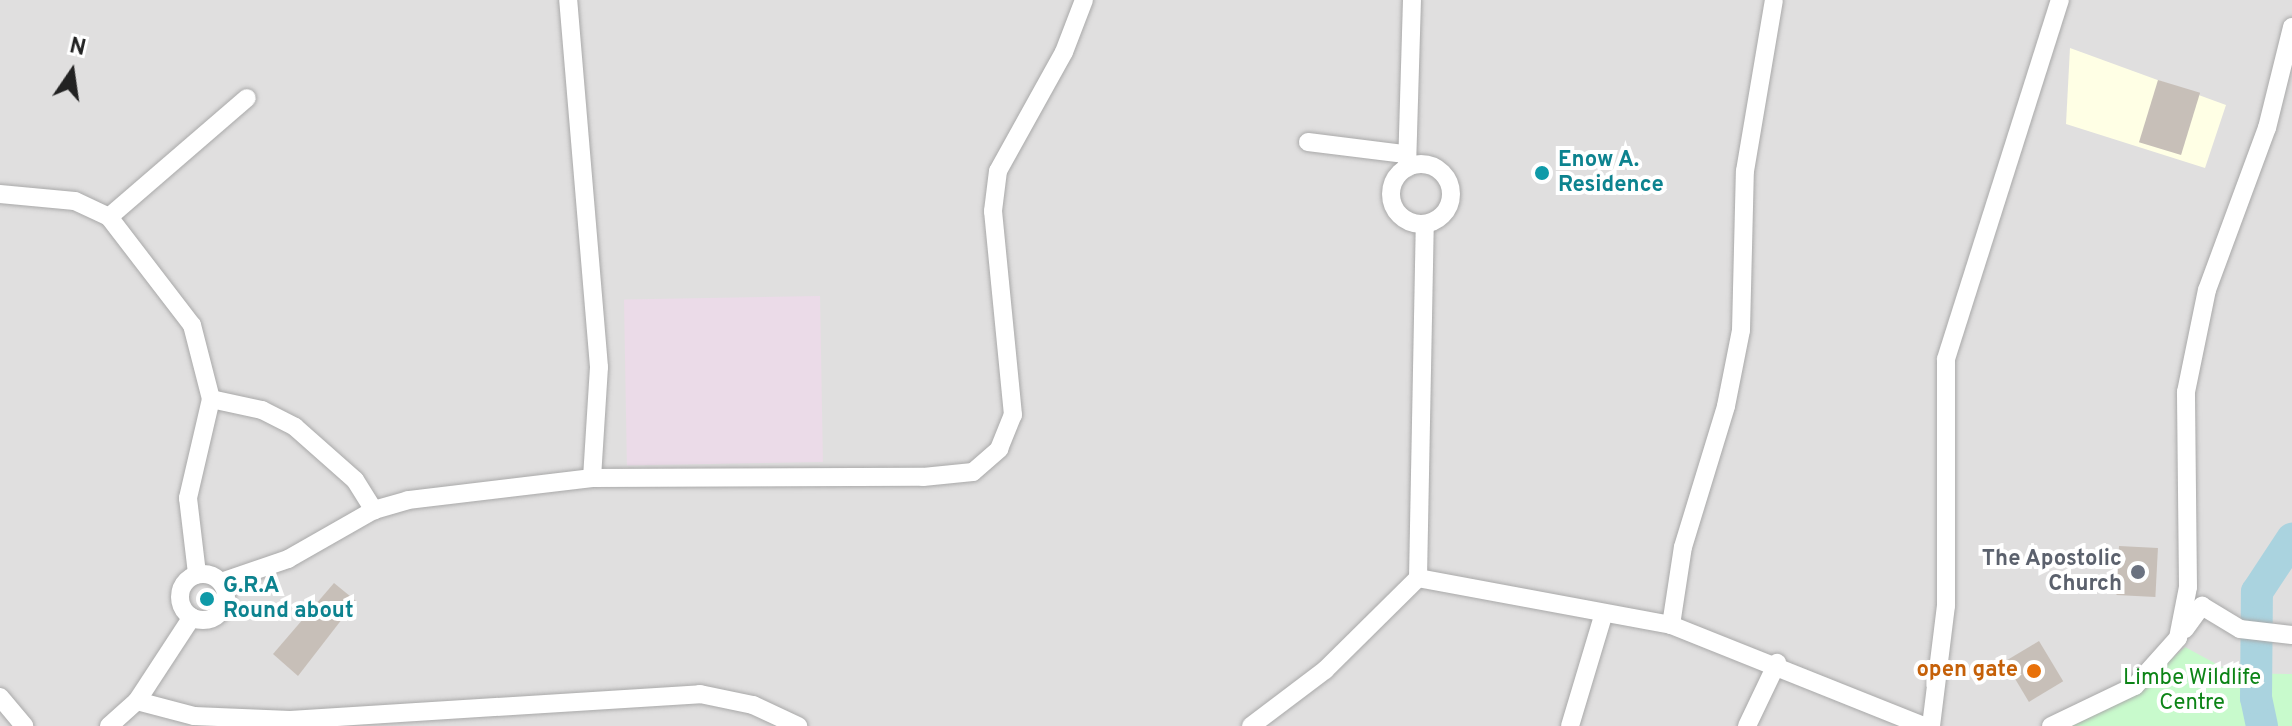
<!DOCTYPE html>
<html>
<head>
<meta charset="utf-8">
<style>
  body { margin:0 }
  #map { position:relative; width:2292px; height:726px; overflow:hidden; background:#f2efe9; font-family:Overpass,sans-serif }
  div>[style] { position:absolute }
  .residential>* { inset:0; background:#e0dfdf; transform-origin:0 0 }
  .industrial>* { inset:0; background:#ebdbe8; transform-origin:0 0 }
  .education>* { inset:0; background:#ffffe5 }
  .park>* { inset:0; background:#c8facc }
  .river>* { height:32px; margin:-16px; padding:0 16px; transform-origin:16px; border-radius:16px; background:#aad3df }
  .building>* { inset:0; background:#c7bfb8; transform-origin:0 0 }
  .roads { filter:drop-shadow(0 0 2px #a9a9a9) drop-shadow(0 0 2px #a9a9a9) }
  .minor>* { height:18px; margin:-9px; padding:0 9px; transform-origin:9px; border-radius:9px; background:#fff }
  .minor>.ring { margin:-9px; padding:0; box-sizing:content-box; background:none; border:18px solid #fff; border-radius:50% }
  .dots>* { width:22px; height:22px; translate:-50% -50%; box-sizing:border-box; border:4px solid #fff; border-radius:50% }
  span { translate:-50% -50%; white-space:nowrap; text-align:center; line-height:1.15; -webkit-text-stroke:8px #fff; paint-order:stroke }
  .culture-label { font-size:22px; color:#0d838f; font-weight:700 }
  .left { translate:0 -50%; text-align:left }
  .worship-label { font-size:22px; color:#5b616d; font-weight:700 }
  .right { translate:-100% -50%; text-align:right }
  .food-label { font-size:22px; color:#c56008; font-weight:700 }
  .park-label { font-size:22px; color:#0c8416 }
  .north { position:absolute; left:32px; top:32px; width:80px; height:80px; -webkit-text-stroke:6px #fff; paint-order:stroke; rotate:13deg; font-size:22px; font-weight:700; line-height:32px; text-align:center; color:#222 }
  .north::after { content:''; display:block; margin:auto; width:28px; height:36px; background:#222; clip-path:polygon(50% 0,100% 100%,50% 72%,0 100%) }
</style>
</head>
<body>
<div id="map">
  <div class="residential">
    <i style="left:0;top:0;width:2292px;height:726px"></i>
  </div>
  <div class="industrial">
    <i style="left:820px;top:296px;width:166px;height:196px;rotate:89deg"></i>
  </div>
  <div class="education">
    <i style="clip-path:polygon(2070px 48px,2226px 105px,2205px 168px,2066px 124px)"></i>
  </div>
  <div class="park">
    <i style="clip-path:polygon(2185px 647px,2233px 673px,2292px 674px,2292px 726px,2069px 726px,2137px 690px)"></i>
  </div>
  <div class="river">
    <i style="left:2262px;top:726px;width:29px;rotate:-102deg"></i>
    <i style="left:2256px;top:698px;width:106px;rotate:-89.5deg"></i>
    <i style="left:2257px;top:592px;width:64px;rotate:-56.6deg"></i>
  </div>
  <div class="building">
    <i style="left:2158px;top:80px;width:44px;height:65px;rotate:17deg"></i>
    <i style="left:2119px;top:546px;width:39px;height:49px;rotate:3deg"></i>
    <i style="clip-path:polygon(334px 583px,356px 601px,298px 676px,273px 654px)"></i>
    <i style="left:2039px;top:641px;width:47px;height:40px;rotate:59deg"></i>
  </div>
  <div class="roads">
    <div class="minor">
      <i style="left:1308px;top:142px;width:98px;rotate:7.1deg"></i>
      <i class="ring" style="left:1391px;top:164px;width:42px;height:42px"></i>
      <i style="left:1407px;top:168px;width:168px;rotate:-88.3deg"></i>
      <i style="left:0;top:194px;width:75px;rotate:5.3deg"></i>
      <i style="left:75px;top:201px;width:38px;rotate:25deg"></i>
      <i style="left:109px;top:217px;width:136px;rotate:52.5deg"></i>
      <i style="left:192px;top:325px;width:76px;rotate:75.6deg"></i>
      <i style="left:211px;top:399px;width:102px;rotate:103.1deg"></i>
      <i style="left:188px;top:498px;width:77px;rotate:83.2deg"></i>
      <i style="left:109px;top:217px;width:182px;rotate:-40.8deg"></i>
      <i style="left:211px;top:399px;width:52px;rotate:12.2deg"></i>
      <i style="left:262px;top:410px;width:37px;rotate:27deg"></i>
      <i style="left:295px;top:427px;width:80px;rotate:41.5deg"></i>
      <i style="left:355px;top:480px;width:36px;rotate:58deg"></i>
      <i style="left:592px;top:478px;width:331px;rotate:-0.2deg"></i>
      <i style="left:923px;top:477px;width:50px;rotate:-5.7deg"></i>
      <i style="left:973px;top:472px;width:35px;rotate:-41deg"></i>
      <i style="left:999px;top:449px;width:37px;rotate:-68deg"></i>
      <i style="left:1013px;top:415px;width:205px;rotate:-95.6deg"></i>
      <i style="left:993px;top:211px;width:40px;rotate:-82.9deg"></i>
      <i style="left:998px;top:171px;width:136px;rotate:-61deg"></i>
      <i style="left:1064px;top:52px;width:56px;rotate:-69deg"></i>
      <i class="ring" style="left:180px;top:574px;width:28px;height:28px"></i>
      <i style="left:1418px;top:578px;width:257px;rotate:10.5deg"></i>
      <i style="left:1671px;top:625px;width:271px;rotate:21.8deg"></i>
      <i style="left:221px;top:582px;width:71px;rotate:-18.9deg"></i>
      <i style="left:288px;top:559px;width:99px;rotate:-29.7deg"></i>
      <i style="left:374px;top:510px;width:35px;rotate:-16deg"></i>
      <i style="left:408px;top:500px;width:185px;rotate:-6.8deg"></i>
      <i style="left:592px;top:478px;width:111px;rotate:-86.4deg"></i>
      <i style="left:599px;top:367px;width:368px;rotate:-94.8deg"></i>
      <i style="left:1671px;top:625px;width:79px;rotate:-81.3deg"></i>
      <i style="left:1683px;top:547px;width:147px;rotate:-73deg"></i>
      <i style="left:1726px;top:406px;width:77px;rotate:-78.8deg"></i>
      <i style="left:1741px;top:330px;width:159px;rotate:-88.6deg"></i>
      <i style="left:1745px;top:171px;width:173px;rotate:-80.4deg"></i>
      <i style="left:2185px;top:629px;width:29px;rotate:-54deg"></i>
      <i style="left:2202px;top:606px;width:44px;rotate:31.2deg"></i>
      <i style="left:2240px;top:629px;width:52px;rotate:6.6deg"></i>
      <i style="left:0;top:697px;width:38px;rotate:50deg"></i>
      <i style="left:137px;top:701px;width:59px;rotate:14.7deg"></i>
      <i style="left:194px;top:716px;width:96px;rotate:2.4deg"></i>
      <i style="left:290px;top:720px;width:411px;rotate:-3.6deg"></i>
      <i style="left:700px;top:694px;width:54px;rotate:11.7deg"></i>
      <i style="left:753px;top:705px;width:50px;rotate:25deg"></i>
      <i style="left:109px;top:726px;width:38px;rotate:-42deg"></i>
      <i style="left:137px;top:701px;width:100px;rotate:-56.8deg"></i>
      <i style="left:1251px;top:726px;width:93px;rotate:-37.1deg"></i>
      <i style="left:1325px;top:670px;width:131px;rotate:-44.7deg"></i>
      <i style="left:1418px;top:578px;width:354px;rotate:-88.9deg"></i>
      <i style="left:1570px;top:726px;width:118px;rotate:-73.3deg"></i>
      <i style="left:1747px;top:726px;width:70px;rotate:-64.5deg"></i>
      <i style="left:1931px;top:726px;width:121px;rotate:-82.9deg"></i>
      <i style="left:1946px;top:606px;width:247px;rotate:-90deg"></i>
      <i style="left:1946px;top:359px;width:377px;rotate:-72.4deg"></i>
      <i style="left:2051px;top:726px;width:93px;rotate:-25.5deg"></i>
      <i style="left:2135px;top:686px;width:64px;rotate:-48.1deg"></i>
      <i style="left:2178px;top:638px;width:52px;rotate:-78.9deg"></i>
      <i style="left:2188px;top:587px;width:195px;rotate:-90.6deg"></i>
      <i style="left:2186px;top:392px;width:104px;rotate:-78.4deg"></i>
      <i style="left:2207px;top:290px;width:173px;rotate:-69.7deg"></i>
      <i style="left:2267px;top:128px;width:104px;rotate:-76.1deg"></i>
    </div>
  </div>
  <div class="dots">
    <i style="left:1542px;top:173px;background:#0f9aa8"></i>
    <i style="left:2138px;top:572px;background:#6b7280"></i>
    <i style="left:207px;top:599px;background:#0f9aa8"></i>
    <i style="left:2034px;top:671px;background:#e8710a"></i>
  </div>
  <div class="culture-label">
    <span class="left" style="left:1558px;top:173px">Enow A.<br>Residence</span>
    <span class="left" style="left:223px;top:599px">G.R.A<br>Round about</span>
  </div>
  <div class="worship-label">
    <span class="right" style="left:2122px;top:572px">The Apostolic<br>Church</span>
  </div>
  <div class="food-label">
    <span class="right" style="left:2018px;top:671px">open gate</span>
  </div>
  <div class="park-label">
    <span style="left:2192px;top:691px">Limbe Wildlife<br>Centre</span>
  </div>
  <div class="north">N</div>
</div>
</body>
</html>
